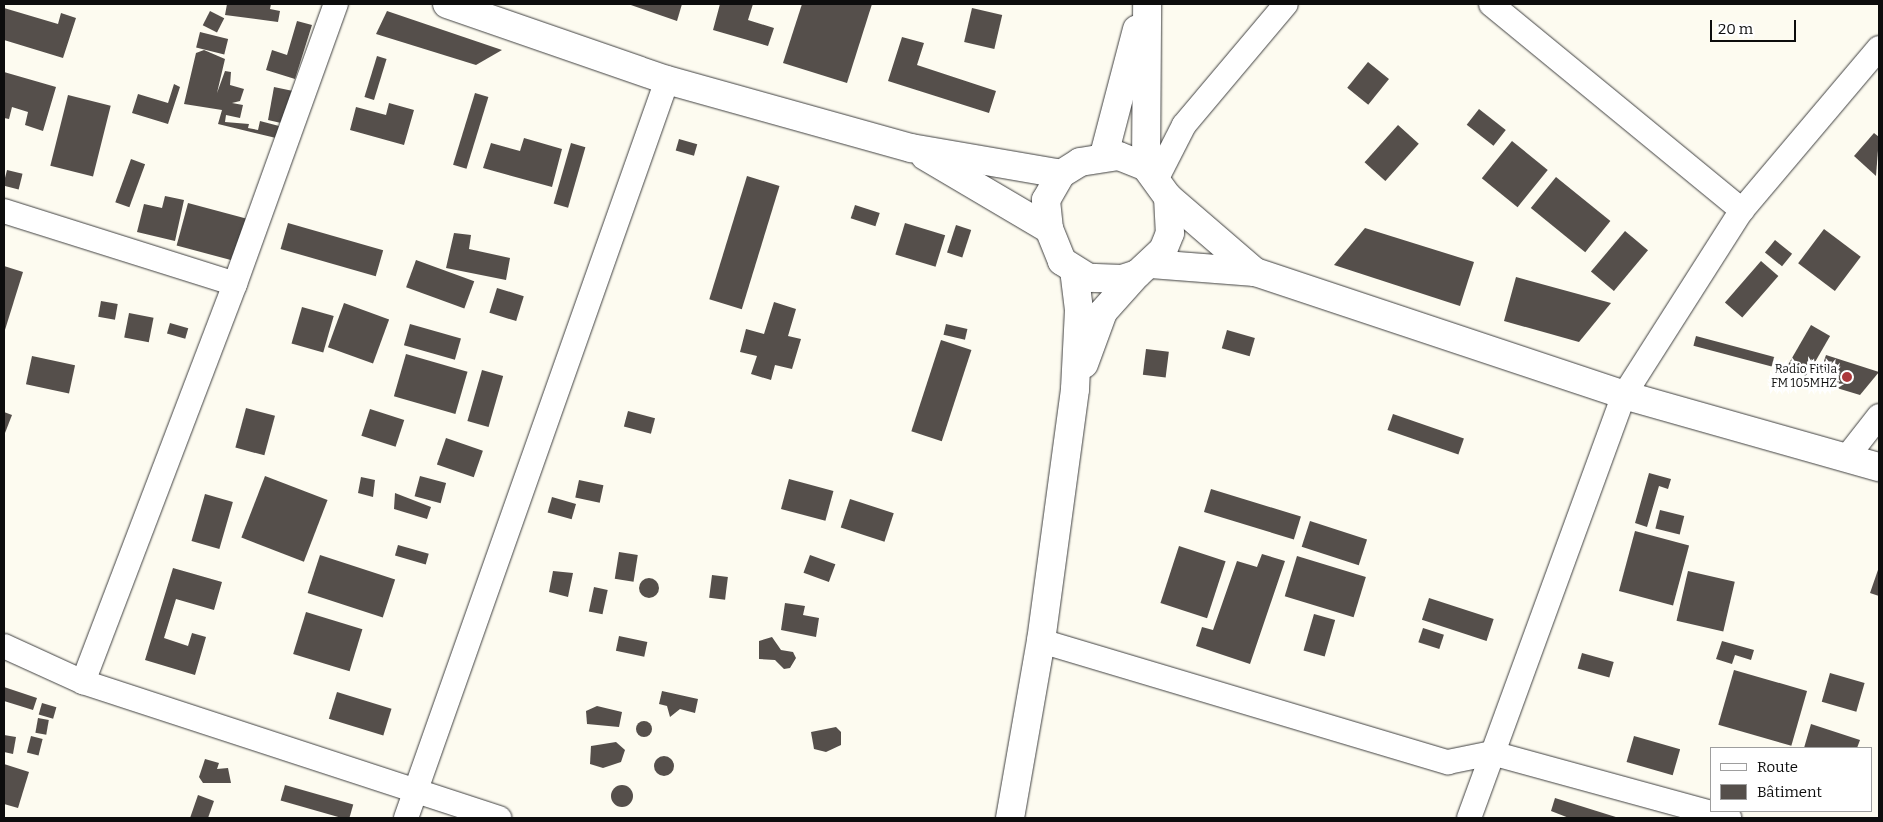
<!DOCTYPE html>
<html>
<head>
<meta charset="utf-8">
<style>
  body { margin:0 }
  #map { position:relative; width:1883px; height:822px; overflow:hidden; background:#fdfbf0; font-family:Bitter,serif }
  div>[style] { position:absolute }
  .building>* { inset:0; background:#554f4b; transform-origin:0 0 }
  .round { border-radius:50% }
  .roads { filter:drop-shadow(0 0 1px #404040) drop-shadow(0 0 1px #404040) }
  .minor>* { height:24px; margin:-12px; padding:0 12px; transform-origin:12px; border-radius:12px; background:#fff }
  .tertiary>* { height:28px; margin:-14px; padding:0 14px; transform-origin:14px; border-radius:14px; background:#fff }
  .dots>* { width:14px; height:14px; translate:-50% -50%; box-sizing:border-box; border:2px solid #fff; border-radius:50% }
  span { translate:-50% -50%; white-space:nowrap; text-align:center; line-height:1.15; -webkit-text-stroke:5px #fff; paint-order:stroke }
  .poi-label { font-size:12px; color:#0d0d0d }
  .right { translate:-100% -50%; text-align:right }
  .frame { position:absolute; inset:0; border:5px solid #0d0d0d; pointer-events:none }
  .legend { position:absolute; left:1710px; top:747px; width:162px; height:65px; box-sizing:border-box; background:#fff; border:1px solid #9e9e9e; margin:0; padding:6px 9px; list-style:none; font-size:15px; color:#0d0d0d }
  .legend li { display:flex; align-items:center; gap:10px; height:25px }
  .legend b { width:25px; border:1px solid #9e9e9e }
  .scale { position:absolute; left:1710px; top:20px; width:86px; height:22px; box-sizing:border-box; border:2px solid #0d0d0d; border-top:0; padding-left:6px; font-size:15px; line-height:18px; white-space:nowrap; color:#0d0d0d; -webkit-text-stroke:4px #fff; paint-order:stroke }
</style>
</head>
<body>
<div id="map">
  <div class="building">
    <i style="clip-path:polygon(227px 4px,271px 4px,270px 9px,280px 11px,278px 22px,225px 15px)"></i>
    <i style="clip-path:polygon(628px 4px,682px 4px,677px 21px)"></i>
    <i style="clip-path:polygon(720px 4px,753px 4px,748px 20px,774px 28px,768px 46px,713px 30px)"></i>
    <i style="clip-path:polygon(802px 4px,872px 4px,847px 83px,783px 63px)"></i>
    <i style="clip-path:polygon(4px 8px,58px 24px,61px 13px,76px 18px,63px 58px,4px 40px)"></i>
    <i style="left:972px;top:8px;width:31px;height:35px;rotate:13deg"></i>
    <i style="left:210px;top:11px;width:16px;height:16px;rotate:27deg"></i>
    <i style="clip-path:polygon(387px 11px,502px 50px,476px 65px,376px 34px)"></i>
    <i style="clip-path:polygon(297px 21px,312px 25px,295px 79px,266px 70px,272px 50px,287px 55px)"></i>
    <i style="left:200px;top:32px;width:29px;height:16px;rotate:14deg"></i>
    <i style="clip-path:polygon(902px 37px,924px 43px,917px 65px,996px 91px,989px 113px,888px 81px)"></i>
    <i style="clip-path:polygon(204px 50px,225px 59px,217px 93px,225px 71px,231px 72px,230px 85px,244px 89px,240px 101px,232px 103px,243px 105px,240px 118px,226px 115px,225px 122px,249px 124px,248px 128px,258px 130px,260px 121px,279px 126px,276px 138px,218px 124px,222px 110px,184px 104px,196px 53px)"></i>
    <i style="left:377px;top:56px;width:10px;height:43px;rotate:17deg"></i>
    <i style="left:1368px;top:62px;width:27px;height:33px;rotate:39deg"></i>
    <i style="clip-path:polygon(4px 72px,56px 87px,43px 131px,25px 125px,28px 112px,12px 107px,9px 119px,4px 118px)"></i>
    <i style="clip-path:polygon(174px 84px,180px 87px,168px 124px,132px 113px,138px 94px,168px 103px)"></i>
    <i style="clip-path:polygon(274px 87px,293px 91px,281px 123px,268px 120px)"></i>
    <i style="left:475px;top:93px;width:14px;height:75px;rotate:17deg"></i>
    <i style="left:68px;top:95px;width:44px;height:73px;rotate:14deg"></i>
    <i style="clip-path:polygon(389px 103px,414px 110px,404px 145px,350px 130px,356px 107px,386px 115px)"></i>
    <i style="left:1479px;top:109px;width:34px;height:20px;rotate:38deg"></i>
    <i style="left:1398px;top:125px;width:28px;height:50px;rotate:42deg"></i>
    <i style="clip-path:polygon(1874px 133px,1879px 137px,1876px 176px,1854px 156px)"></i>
    <i style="clip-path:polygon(524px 138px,562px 149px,552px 187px,483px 168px,491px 143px,520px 151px)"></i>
    <i style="left:679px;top:139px;width:19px;height:12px;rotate:16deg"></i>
    <i style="left:1512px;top:141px;width:46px;height:48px;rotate:39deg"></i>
    <i style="left:571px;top:143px;width:15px;height:63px;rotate:16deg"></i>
    <i style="left:131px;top:159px;width:15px;height:46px;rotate:20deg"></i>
    <i style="left:7px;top:170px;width:16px;height:16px;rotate:14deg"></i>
    <i style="left:747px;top:176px;width:34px;height:129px;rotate:17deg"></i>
    <i style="left:1556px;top:177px;width:70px;height:40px;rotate:39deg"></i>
    <i style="clip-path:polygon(165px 196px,184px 200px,175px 241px,137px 232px,144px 204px,162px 208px)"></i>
    <i style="left:188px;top:203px;width:60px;height:44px;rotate:15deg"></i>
    <i style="left:855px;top:205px;width:26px;height:14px;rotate:18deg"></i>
    <i style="left:288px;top:223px;width:99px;height:27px;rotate:16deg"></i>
    <i style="left:905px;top:223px;width:42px;height:33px;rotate:17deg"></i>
    <i style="left:956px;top:225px;width:16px;height:29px;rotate:18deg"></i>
    <i style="clip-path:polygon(1365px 228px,1474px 262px,1460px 306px,1334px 265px)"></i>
    <i style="left:1824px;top:229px;width:46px;height:43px;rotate:37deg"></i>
    <i style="left:1625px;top:231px;width:30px;height:53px;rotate:40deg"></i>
    <i style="clip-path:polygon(454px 233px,471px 235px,469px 249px,510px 258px,506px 280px,446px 268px)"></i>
    <i style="left:1775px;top:240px;width:22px;height:16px;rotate:39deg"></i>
    <i style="left:416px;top:260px;width:62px;height:29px;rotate:20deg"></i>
    <i style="left:1761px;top:261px;width:23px;height:55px;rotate:41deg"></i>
    <i style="clip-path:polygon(4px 266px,23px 272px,4px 333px)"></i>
    <i style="clip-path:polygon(1516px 277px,1611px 303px,1579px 342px,1504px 321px)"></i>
    <i style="left:497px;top:288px;width:28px;height:26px;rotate:17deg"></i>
    <i style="left:101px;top:301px;width:17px;height:16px;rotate:10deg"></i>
    <i style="clip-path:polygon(774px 302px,796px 309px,788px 336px,801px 339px,792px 369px,775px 365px,771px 380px,751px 374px,757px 356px,740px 352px,746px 329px,764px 334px)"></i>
    <i style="left:344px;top:303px;width:48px;height:47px;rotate:20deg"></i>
    <i style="left:302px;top:307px;width:33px;height:38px;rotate:16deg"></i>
    <i style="left:129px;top:313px;width:25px;height:25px;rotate:11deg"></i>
    <i style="left:170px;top:323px;width:19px;height:11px;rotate:16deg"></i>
    <i style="left:410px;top:324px;width:53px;height:22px;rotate:16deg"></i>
    <i style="left:946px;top:324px;width:22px;height:11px;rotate:13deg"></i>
    <i style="left:1811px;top:325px;width:22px;height:47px;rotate:30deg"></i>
    <i style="left:1227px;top:330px;width:29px;height:19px;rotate:16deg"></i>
    <i style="left:1696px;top:336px;width:81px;height:10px;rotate:15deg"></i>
    <i style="left:941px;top:340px;width:32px;height:96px;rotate:18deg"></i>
    <i style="left:1146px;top:349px;width:23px;height:26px;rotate:7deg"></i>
    <i style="left:406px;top:354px;width:64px;height:44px;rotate:16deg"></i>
    <i style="clip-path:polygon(1826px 355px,1879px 372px,1860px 395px,1817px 382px)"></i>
    <i style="left:32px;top:356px;width:44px;height:29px;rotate:12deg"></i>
    <i style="left:482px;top:370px;width:22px;height:53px;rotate:16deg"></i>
    <i style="left:246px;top:408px;width:30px;height:41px;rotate:15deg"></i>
    <i style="left:370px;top:409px;width:36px;height:28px;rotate:18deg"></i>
    <i style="left:628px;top:411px;width:28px;height:16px;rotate:15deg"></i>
    <i style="clip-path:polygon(4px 412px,12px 415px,5px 433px,4px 433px)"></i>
    <i style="left:1393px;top:414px;width:75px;height:17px;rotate:19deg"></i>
    <i style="left:446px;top:438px;width:39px;height:28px;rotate:19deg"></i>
    <i style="clip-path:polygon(1649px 473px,1671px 479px,1668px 489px,1659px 486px,1647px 527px,1635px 523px)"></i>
    <i style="left:265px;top:476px;width:67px;height:66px;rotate:21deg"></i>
    <i style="left:420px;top:476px;width:27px;height:21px;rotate:15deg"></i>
    <i style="clip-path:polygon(361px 477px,375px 480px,373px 497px,358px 493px)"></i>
    <i style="left:789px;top:479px;width:46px;height:31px;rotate:15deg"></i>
    <i style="left:579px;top:480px;width:25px;height:18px;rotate:12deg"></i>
    <i style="left:1211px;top:489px;width:94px;height:24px;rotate:17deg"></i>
    <i style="clip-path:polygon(395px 493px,431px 507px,427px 519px,394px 509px)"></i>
    <i style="left:205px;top:494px;width:29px;height:49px;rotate:16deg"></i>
    <i style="left:552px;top:497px;width:25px;height:16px;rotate:16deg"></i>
    <i style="left:850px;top:499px;width:46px;height:30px;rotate:18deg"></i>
    <i style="left:1660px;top:510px;width:25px;height:19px;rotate:14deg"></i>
    <i style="left:1310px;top:521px;width:60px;height:27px;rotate:18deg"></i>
    <i style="left:1635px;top:531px;width:56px;height:62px;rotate:15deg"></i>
    <i style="left:398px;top:545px;width:32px;height:11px;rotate:16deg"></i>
    <i style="left:1179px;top:546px;width:49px;height:60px;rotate:18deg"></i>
    <i style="left:619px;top:552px;width:19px;height:27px;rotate:9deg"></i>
    <i style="clip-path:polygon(1262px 554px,1285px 561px,1250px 664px,1196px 646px,1202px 627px,1213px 630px,1237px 561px,1257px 567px)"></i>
    <i style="left:320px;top:555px;width:79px;height:40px;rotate:18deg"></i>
    <i style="left:810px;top:555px;width:27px;height:19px;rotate:20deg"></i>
    <i style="left:1297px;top:556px;width:72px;height:42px;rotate:17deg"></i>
    <i style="clip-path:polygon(1879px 567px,1879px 596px,1870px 593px)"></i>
    <i style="clip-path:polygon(173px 568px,222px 582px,214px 610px,176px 599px,164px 638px,188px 646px,192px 633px,206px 637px,195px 675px,145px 660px)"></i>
    <i style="clip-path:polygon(553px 571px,573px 573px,568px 597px,549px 592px)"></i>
    <i style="left:1688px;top:571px;width:48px;height:51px;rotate:13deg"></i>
    <i style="left:712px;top:575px;width:16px;height:23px;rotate:7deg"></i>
    <i class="round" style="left:639px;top:578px;width:20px;height:20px"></i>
    <i style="left:594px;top:587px;width:14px;height:25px;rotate:12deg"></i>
    <i style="left:1429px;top:598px;width:68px;height:23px;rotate:18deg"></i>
    <i style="clip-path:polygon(785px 603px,805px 606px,803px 615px,819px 618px,816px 637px,781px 630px)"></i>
    <i style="left:306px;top:612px;width:59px;height:44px;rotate:17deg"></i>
    <i style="left:1314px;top:614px;width:22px;height:38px;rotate:16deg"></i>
    <i style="left:1423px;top:628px;width:22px;height:15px;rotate:18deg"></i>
    <i style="left:619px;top:636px;width:29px;height:15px;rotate:12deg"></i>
    <i style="clip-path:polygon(772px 637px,781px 650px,793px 652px,796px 658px,790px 668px,784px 669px,775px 660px,759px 659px,759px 641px)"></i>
    <i style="clip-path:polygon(1722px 641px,1754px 650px,1751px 660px,1735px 655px,1732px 664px,1716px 659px)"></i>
    <i style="left:1582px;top:653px;width:33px;height:16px;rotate:16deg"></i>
    <i style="left:1734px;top:670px;width:76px;height:57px;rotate:16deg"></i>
    <i style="left:1830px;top:673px;width:36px;height:30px;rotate:16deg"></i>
    <i style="clip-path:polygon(4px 687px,37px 698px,33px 710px,4px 701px)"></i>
    <i style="clip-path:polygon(662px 691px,698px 699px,695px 713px,680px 709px,670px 717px,667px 706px,659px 704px)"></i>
    <i style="left:337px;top:692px;width:57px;height:28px;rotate:17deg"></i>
    <i style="left:42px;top:703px;width:15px;height:12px;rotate:16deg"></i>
    <i style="clip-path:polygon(597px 706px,622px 712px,619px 727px,587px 724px,586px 711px)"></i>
    <i style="left:38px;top:718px;width:11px;height:15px;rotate:10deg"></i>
    <i class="round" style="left:636px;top:721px;width:16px;height:16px"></i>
    <i style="clip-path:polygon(1811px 724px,1860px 740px,1857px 748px,1804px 748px)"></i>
    <i style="clip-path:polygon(836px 727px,841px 732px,841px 745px,826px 752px,814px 749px,811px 732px)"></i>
    <i style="clip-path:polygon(4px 735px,16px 737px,13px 754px,4px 752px)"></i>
    <i style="left:31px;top:736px;width:12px;height:17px;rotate:14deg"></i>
    <i style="left:1634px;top:736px;width:48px;height:27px;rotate:16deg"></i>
    <i style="clip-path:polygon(616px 742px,625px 750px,621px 762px,603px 768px,590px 764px,591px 746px)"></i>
    <i class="round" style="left:654px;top:756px;width:20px;height:20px"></i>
    <i style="clip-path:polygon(205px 759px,219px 763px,217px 769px,228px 768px,231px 783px,203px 783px,199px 777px)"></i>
    <i style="clip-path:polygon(4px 764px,29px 772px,18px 808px,4px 804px)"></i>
    <i class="round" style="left:611px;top:785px;width:22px;height:22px"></i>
    <i style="left:285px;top:785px;width:71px;height:16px;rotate:16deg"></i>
    <i style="clip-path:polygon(198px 795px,214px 801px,208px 818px,190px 818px)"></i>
    <i style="clip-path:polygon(1555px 798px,1619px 818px,1569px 818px,1551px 811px)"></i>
  </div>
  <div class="roads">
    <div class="minor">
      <i style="left:1491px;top:4px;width:325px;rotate:39.4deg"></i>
      <i style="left:1157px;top:178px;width:59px;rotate:-63deg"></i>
      <i style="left:1184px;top:125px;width:158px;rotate:-49.9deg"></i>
      <i style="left:4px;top:211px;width:242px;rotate:17.5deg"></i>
      <i style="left:1847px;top:457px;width:52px;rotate:-52deg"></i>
      <i style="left:1041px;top:641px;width:425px;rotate:16.6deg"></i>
      <i style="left:1448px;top:762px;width:45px;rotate:-11.6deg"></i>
      <i style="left:1492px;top:753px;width:246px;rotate:15.3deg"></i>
      <i style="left:4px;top:646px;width:87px;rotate:24.5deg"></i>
      <i style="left:83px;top:682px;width:438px;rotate:18.1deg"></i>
      <i style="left:83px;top:682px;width:426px;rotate:-69.1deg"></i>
      <i style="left:235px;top:284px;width:298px;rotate:-70.2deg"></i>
      <i style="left:406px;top:818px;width:783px;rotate:-70.52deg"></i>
      <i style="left:1469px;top:818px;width:451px;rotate:-69.9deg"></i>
      <i style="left:1624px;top:395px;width:219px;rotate:-57.5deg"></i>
      <i style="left:1742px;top:210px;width:212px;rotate:-49.8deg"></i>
    </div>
    <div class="tertiary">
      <i style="left:447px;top:4px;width:233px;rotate:19.1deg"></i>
      <i style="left:667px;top:80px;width:253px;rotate:15.6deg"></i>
      <i style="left:911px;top:148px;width:152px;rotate:9.8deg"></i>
      <i style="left:1104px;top:155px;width:130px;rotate:-75.3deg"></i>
      <i style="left:925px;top:156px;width:144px;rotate:30.5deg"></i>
      <i style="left:1146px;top:167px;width:163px;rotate:-89.6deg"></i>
      <i style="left:1168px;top:197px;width:36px;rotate:87deg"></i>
      <i style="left:1170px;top:233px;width:18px;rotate:112deg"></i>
      <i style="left:1163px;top:250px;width:35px;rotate:137deg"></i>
      <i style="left:1137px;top:274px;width:16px;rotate:162deg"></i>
      <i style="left:1122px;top:279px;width:33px;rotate:-178deg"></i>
      <i style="left:1089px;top:278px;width:32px;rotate:-148deg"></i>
      <i style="left:1062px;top:261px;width:35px;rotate:-112deg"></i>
      <i style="left:1049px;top:229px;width:29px;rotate:-96deg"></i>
      <i style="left:1046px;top:200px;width:30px;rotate:-60deg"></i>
      <i style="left:1061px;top:174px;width:22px;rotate:-32deg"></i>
      <i style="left:1080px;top:162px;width:39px;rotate:-9deg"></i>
      <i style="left:1119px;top:156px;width:29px;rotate:22deg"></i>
      <i style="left:1146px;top:167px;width:37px;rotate:54deg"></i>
      <i style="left:1168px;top:197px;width:115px;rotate:40.8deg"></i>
      <i style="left:1151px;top:264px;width:104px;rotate:4.4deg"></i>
      <i style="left:1255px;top:272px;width:389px;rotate:18.4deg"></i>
      <i style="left:1624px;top:395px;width:265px;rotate:15.8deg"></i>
      <i style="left:1084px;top:364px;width:55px;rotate:-69.9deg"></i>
      <i style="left:1103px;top:312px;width:51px;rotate:-48.2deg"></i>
      <i style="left:1010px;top:818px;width:180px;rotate:-80.1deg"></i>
      <i style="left:1041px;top:641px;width:254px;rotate:-82.3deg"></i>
      <i style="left:1075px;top:389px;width:79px;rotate:-87.1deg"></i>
      <i style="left:1079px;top:310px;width:39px;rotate:-97deg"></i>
    </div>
  </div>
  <div class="dots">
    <i style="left:1847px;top:377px;background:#ab383b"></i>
  </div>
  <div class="poi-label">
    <span class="right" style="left:1837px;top:377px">Radio Fitila<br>FM 105MHZ</span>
  </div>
  <div class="frame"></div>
  <ul class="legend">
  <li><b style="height:6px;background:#fff"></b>Route</li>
  <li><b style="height:14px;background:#554f4b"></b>Bâtiment</li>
  </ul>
  <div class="scale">20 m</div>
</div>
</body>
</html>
